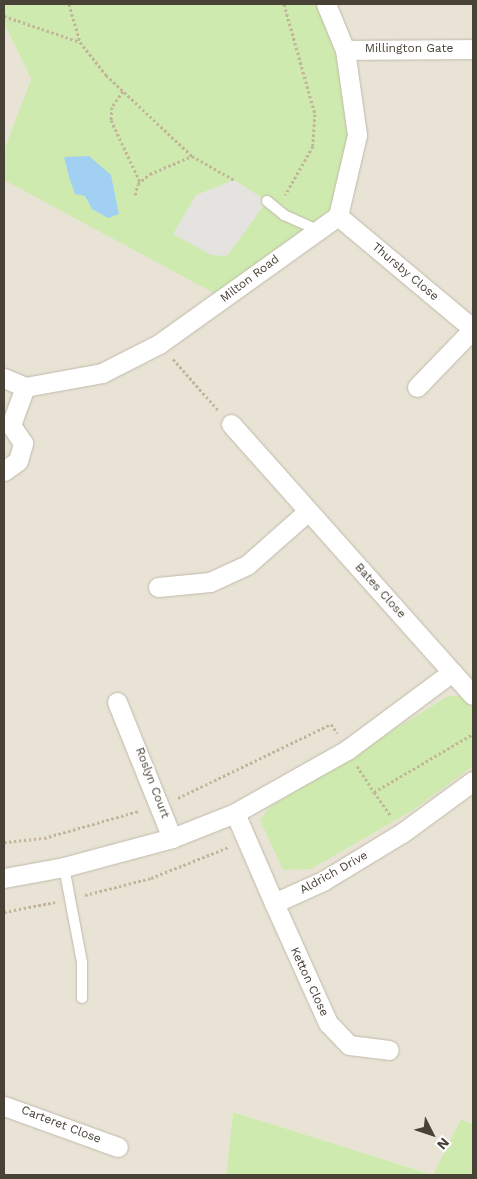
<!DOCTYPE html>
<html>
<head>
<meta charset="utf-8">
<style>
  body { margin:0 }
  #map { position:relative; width:477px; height:1179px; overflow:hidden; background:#f4f0e7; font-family:"Work Sans",sans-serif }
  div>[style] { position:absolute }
  .residential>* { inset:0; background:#e8e3d5 }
  .green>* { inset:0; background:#ceeaaf }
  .parking>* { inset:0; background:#e5e3df }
  .water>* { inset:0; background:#a2d0f3 }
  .path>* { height:3px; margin-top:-1.5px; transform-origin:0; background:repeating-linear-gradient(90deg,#c2b59a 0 2.5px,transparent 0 5px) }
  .roads { filter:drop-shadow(0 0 1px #c0b9a9) drop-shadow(0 0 1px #c0b9a9) }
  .service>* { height:10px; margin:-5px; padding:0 5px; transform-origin:5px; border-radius:5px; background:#fff }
  .minor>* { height:19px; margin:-9.5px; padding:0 9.5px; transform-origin:9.5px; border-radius:9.5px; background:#fff }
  span { translate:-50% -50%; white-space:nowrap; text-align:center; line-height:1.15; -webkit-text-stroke:4px #fff; paint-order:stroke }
  .street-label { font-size:12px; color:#484136 }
  .frame { position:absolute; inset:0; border:5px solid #484136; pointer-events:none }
  .north { position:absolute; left:407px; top:1109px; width:50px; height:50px; -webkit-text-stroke:4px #fff; paint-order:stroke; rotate:131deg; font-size:14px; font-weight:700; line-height:20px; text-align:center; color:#484136 }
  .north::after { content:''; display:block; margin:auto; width:18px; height:22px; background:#484136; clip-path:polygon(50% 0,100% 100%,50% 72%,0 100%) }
</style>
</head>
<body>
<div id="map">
  <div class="residential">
    <i style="clip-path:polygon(326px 4px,473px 4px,473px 1124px,461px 1119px,433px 1175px,233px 1112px,226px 1175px,4px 1175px,4px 180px)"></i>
    <i style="clip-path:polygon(4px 23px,31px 79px,4px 150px)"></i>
  </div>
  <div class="green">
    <i style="clip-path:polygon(4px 4px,326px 4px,357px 135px,338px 216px,225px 299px,4px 180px,4px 150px,31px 79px,4px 23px)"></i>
    <i style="clip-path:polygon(448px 696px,461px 696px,473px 709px,473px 766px,413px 810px,311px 869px,283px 870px,260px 820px,270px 807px)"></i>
    <i style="clip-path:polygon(233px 1112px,433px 1175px,461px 1119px,473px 1124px,473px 1175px,226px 1175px)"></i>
  </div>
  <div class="parking">
    <i style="clip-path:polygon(234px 180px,267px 201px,227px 256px,211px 255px,173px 234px,196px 195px)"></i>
  </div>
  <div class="water">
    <i style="clip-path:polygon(89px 156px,111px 175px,119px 214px,108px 218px,92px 209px,85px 196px,75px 194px,69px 177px,64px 157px)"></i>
  </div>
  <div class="path">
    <i style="left:69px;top:4px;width:40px;rotate:74deg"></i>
    <i style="left:284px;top:4px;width:114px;rotate:74.3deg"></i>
    <i style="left:315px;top:114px;width:32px;rotate:94deg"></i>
    <i style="left:313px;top:146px;width:56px;rotate:119.7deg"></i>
    <i style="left:4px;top:16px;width:80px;rotate:18.9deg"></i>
    <i style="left:80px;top:42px;width:42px;rotate:51.8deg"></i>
    <i style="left:106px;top:75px;width:118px;rotate:43.3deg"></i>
    <i style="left:192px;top:156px;width:48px;rotate:29.7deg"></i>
    <i style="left:123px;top:91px;width:19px;rotate:125deg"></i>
    <i style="left:112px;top:107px;width:13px;rotate:94deg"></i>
    <i style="left:111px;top:120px;width:68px;rotate:64.9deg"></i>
    <i style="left:135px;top:195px;width:11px;rotate:-75deg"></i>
    <i style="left:138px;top:184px;width:16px;rotate:-40deg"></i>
    <i style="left:150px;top:174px;width:46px;rotate:-23.2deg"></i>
    <i style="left:173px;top:359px;width:69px;rotate:48.5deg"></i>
    <i style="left:357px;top:766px;width:31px;rotate:57deg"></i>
    <i style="left:374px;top:792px;width:115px;rotate:-30.4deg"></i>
    <i style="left:374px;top:792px;width:29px;rotate:55deg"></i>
    <i style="left:178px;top:798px;width:170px;rotate:-25.8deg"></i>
    <i style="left:331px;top:724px;width:11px;rotate:56deg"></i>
    <i style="left:4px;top:842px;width:40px;rotate:-5.7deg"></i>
    <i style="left:44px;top:838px;width:99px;rotate:-15.9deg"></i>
    <i style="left:85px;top:895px;width:68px;rotate:-14.4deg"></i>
    <i style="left:151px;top:878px;width:84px;rotate:-21.7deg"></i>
    <i style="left:4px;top:912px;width:52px;rotate:-11.1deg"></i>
  </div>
  <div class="roads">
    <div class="service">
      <i style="left:267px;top:201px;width:22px;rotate:39deg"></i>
      <i style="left:284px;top:215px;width:35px;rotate:24deg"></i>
      <i style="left:64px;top:867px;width:97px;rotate:79.3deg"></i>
      <i style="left:82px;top:962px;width:36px;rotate:90deg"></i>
    </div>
    <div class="minor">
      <i style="left:345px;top:50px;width:128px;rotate:-0.4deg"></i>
      <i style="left:338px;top:216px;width:176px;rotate:39.9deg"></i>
      <i style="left:4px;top:378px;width:23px;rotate:23deg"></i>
      <i style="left:25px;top:387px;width:78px;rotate:-10.3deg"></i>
      <i style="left:102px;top:373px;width:64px;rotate:-27deg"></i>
      <i style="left:159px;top:344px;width:220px;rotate:-35.6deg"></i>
      <i style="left:338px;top:216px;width:83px;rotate:-76.8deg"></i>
      <i style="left:357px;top:135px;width:86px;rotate:-98deg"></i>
      <i style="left:345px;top:50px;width:50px;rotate:-112.4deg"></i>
      <i style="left:417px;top:387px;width:81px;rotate:-46deg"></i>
      <i style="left:231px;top:424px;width:332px;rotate:48.3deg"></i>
      <i style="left:11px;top:425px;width:40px;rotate:-69.8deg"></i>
      <i style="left:4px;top:471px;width:17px;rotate:-36deg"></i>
      <i style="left:18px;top:461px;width:19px;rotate:-74deg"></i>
      <i style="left:23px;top:443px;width:22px;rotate:-124deg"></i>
      <i style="left:158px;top:587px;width:52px;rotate:-5.5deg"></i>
      <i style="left:210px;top:582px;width:41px;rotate:-24.7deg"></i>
      <i style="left:247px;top:565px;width:81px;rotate:-41.5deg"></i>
      <i style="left:117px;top:702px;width:147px;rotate:68deg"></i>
      <i style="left:235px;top:813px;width:98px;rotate:66.6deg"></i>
      <i style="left:274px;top:903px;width:54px;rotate:-24.2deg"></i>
      <i style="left:323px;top:881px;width:92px;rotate:-31.3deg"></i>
      <i style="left:402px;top:833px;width:88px;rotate:-36.2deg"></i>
      <i style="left:4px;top:878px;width:61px;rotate:-10.4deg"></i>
      <i style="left:64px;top:867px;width:112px;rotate:-15deg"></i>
      <i style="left:172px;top:838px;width:68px;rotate:-21.6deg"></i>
      <i style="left:235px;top:813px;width:129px;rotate:-29.4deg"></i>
      <i style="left:347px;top:750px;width:131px;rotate:-36.6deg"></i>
      <i style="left:452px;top:672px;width:31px;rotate:48deg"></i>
      <i style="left:274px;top:903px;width:132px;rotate:65.8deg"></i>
      <i style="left:328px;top:1023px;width:30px;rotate:46deg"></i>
      <i style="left:349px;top:1045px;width:40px;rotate:7.1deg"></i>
      <i style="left:4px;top:1106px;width:121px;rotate:19.8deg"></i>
    </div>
  </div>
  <div class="street-label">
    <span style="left:409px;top:49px">Millington Gate</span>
    <span style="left:405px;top:272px;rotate:40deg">Thursby Close</span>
    <span style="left:250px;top:279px;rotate:-37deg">Milton Road</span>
    <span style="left:380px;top:591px;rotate:48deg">Bates Close</span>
    <span style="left:152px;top:783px;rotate:69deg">Roslyn Court</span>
    <span style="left:334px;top:873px;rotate:-29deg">Aldrich Drive</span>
    <span style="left:309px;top:982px;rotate:65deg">Ketton Close</span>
    <span style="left:61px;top:1125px;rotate:21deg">Carteret Close</span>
  </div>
  <div class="frame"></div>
  <div class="north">N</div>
</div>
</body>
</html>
